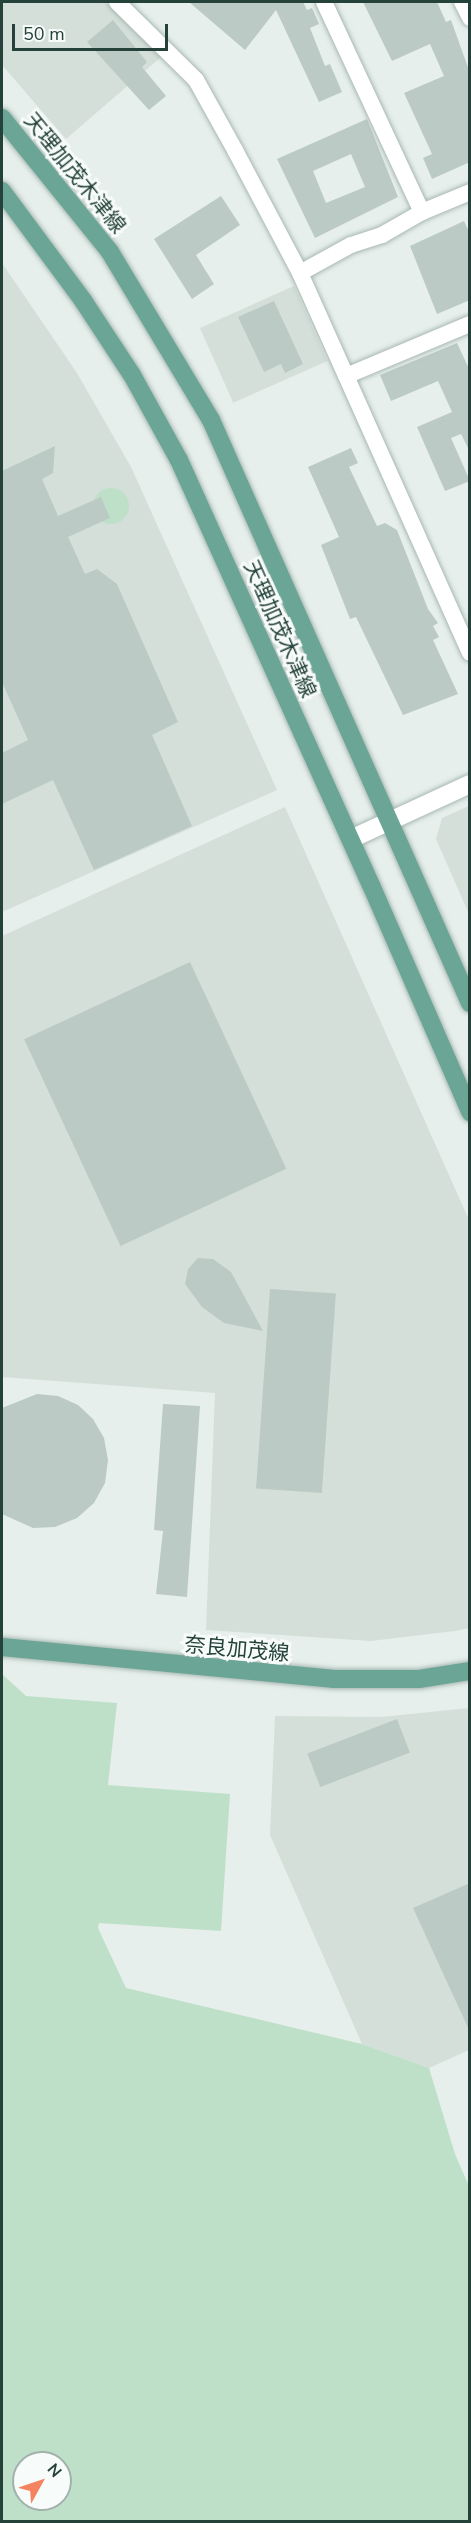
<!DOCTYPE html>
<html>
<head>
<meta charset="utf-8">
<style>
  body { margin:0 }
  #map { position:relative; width:471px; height:2523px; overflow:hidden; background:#e6efeb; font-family:"Nunito Sans","Noto Sans JP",sans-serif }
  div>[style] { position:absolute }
  .built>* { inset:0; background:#d4dfda; transform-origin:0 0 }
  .green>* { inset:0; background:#bfe0c8 }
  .round { border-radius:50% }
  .building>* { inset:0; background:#bbcac4; transform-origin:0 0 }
  .roads { filter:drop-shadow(0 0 2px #a8b8b2) drop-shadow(0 0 2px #a8b8b2) }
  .street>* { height:16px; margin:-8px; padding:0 8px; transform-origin:8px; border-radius:8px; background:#fff }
  .secondary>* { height:18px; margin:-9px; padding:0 9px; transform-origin:9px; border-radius:9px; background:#fff }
  .primary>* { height:18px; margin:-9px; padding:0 9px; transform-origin:9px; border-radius:9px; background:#6aa596 }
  span { translate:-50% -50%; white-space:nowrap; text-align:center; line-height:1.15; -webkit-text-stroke:6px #f7fbf9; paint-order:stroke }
  .street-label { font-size:21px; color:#24423a }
  .frame { position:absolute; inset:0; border:3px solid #24423a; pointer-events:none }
  .north { position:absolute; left:12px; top:2451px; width:60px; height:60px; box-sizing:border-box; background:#f7fbf9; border:2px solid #a3b1ad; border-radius:50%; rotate:50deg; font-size:16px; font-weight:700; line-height:24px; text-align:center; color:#24423a }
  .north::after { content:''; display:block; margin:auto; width:21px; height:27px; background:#f4845f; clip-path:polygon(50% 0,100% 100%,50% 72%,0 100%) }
  .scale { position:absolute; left:12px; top:24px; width:156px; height:27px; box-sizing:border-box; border:3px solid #24423a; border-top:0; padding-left:8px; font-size:18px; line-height:21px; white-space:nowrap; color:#24423a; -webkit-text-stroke:4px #f7fbf9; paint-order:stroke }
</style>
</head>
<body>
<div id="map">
  <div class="built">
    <i style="clip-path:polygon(2px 2px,106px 2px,161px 57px,66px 139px,2px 65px)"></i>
    <i style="clip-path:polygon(2px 263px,77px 373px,131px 467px,277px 790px,2px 912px)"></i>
    <i style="left:294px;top:286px;width:82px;height:103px;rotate:66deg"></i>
    <i style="clip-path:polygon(469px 806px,469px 914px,436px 839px,442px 818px)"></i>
    <i style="clip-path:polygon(285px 807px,469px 1220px,469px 1628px,455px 1631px,371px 1641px,206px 1630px,215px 1393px,2px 1377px,2px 936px)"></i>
    <i style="clip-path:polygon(469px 1708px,469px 2050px,429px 2068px,362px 2044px,270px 1835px,275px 1716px,381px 1717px)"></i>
  </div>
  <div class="green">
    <i class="round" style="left:93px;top:488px;width:36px;height:36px"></i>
    <i style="clip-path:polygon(evenodd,2px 1674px,26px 1696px,117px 1703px,108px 1785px,230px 1794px,221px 1931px,99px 1923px,98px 1928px,126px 1988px,362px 2044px,429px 2068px,455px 2154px,469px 2186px,469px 2521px,2px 2521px,2px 1674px,24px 2463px,60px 2463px,60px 2499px,24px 2499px,24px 2463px)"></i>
  </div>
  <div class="building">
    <i style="clip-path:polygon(189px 2px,303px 2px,307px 10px,312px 8px,319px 24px,310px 28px,325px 66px,330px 64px,342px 92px,319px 102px,276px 10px,245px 50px)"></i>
    <i style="clip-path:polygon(363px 2px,437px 2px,446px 22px,451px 20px,470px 73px,470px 162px,432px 179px,423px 158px,432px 154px,404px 93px,444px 76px,430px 44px,392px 61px)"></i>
    <i style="clip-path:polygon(113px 20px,147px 62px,142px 67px,166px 96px,149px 110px,87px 42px)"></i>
    <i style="clip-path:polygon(evenodd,367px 119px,398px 197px,315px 238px,277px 159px,367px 119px,351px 154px,365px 187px,326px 203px,313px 171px,351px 154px)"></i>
    <i style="clip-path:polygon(221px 196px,240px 225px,196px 255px,214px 284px,192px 299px,154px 239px)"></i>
    <i style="clip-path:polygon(464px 221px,470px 234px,470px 300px,437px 314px,410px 246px)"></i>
    <i style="clip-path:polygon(274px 301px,303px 364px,285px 373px,281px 364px,264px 372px,238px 317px)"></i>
    <i style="clip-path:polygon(457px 343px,470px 371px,470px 452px,461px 434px,451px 438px,470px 481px,445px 491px,417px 427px,452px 412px,438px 381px,391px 401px,380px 375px)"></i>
    <i style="clip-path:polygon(55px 446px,53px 473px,42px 479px,58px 516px,101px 497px,110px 518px,68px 537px,85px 574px,97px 569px,117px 584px,178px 722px,152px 735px,192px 826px,94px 870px,53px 780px,2px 804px,2px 753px,28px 740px,2px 682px,2px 471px)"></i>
    <i style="clip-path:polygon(351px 448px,358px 463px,349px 467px,377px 526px,385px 523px,397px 530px,428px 609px,438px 623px,433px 626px,439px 637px,433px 640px,458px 694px,403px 715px,356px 617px,350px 619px,321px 545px,339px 537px,308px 467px)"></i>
    <i style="left:190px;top:962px;width:228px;height:183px;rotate:65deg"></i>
    <i style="clip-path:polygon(198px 1258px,213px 1259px,231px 1272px,263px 1331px,224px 1323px,202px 1307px,185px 1284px,188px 1269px)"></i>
    <i style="left:270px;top:1289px;width:66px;height:200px;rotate:4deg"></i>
    <i style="clip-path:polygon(37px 1394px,58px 1396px,78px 1405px,93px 1419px,104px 1438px,108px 1460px,105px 1483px,94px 1503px,77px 1518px,55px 1527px,33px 1528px,2px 1514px,2px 1408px)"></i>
    <i style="clip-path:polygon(163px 1404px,200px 1406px,187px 1597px,156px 1594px,163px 1531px,154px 1530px)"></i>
    <i style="left:397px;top:1719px;width:36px;height:96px;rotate:69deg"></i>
    <i style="clip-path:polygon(470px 1883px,470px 2032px,413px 1908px)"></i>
  </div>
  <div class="roads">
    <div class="street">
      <i style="left:117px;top:2px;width:111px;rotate:44.6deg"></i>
      <i style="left:196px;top:80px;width:82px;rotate:60.9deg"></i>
      <i style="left:236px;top:152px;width:137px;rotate:62.1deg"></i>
      <i style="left:300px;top:273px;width:416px;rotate:65.9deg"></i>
      <i style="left:324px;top:2px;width:232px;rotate:65deg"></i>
      <i style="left:462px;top:2px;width:18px;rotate:63deg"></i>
      <i style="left:300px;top:273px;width:58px;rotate:-28.8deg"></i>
      <i style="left:351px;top:245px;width:33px;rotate:-18deg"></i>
      <i style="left:382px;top:235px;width:46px;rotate:-29.9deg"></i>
      <i style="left:422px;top:212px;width:52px;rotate:-22.6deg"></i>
      <i style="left:346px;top:376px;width:134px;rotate:-22.8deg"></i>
    </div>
    <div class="secondary">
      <i style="left:351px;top:839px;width:131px;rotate:-24.8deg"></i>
    </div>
    <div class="primary">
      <i style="left:2px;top:118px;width:172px;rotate:51.1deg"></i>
      <i style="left:110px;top:252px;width:196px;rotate:59deg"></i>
      <i style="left:211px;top:420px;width:638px;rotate:66.05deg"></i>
      <i style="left:2px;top:191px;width:138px;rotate:53.5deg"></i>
      <i style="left:84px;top:302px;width:87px;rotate:56.7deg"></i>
      <i style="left:132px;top:375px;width:97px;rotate:61.1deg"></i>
      <i style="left:179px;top:460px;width:466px;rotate:65.7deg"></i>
      <i style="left:371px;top:885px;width:248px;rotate:66.4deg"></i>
      <i style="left:2px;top:1647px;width:334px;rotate:5.5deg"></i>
      <i style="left:334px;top:1679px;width:85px"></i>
      <i style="left:419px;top:1679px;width:52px;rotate:-8.9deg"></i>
    </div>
  </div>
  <div class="street-label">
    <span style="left:75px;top:173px;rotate:51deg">天理加茂木津線</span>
    <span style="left:280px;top:629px;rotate:66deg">天理加茂木津線</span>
    <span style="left:237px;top:1649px;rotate:5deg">奈良加茂線</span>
  </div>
  <div class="frame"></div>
  <div class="north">N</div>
  <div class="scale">50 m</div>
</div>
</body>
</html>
